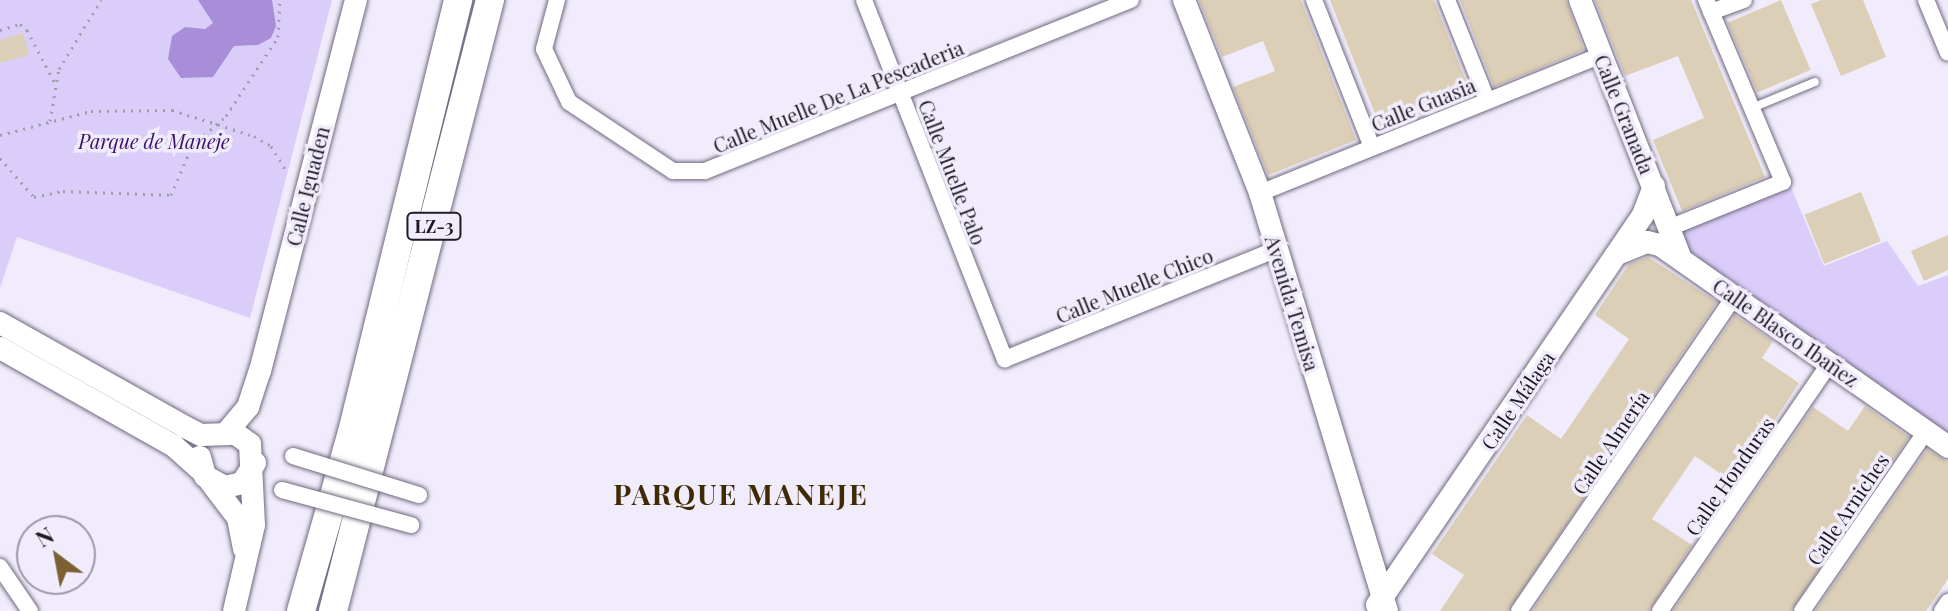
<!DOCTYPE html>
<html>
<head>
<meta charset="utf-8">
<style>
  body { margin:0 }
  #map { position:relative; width:1948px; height:611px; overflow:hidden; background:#f1ecfb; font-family:"Playfair Display",serif }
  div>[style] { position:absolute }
  .green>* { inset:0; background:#dbcdfa }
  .water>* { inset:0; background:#a88dd9 }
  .building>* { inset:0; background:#dccfb7; transform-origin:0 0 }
  .path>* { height:3px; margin-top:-1.5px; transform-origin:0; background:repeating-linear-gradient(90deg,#a19da9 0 2px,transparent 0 8px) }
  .roads { filter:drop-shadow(0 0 2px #70697f) drop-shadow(0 0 2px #70697f) }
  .lane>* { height:8px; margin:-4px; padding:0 4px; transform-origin:4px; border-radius:4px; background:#fff }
  .street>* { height:16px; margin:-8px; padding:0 8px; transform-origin:8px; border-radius:8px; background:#fff }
  .secondary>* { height:22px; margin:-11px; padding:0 11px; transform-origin:11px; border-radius:11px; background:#fff }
  .highway>* { height:28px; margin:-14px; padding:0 14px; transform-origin:14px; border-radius:14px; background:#fff }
  .bridges { filter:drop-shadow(0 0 2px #70697f) drop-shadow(0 0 2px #70697f) }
  .street-bridge>* { height:16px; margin:-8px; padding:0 8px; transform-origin:8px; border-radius:8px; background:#fff }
  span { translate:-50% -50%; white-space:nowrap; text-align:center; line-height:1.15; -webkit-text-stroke:7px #f1ecfb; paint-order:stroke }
  .shield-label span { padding:2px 6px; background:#f1ecfb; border:2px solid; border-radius:6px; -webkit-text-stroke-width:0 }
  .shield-label { font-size:18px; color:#1d1a23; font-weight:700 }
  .street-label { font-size:20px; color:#1d1a23 }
  .park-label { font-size:20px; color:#3c116a; font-style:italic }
  .district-label { font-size:28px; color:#3e2b03; font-weight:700; letter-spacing:2px }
  .north { position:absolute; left:16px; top:515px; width:80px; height:80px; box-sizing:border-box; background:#f1ecfb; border:2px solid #9c98a5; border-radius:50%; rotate:328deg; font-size:22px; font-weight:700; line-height:32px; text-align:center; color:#1d1a23 }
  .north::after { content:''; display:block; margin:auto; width:28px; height:36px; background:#7a6032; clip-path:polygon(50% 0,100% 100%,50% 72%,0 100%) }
</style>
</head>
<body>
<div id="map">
  <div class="green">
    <i style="clip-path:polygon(0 0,332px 0,250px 318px,17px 237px,0 288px)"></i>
    <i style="clip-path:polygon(1790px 185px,1824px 266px,1887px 241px,1918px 286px,1948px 275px,1948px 433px,1683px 247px,1677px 231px)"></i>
  </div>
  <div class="water">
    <i style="clip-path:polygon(198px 0,272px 0,276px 26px,271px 38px,258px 45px,234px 46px,213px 77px,181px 78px,168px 59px,172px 36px,185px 27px,205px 29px,213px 23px)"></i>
  </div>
  <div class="building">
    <i style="clip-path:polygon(1199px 0,1301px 0,1356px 140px,1268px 175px,1233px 87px,1275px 71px,1263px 41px,1222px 57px)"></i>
    <i style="clip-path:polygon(1330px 0,1434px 0,1471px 94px,1381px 129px)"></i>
    <i style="clip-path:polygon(1460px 0,1566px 0,1584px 50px,1494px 87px)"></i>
    <i style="clip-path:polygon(1595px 0,1691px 0,1765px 177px,1682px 211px,1653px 140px,1704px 118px,1678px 56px,1625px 76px)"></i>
    <i style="left:1781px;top:0;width:76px;height:58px;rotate:67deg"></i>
    <i style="clip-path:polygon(1821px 0,1863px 0,1886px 57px,1841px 76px,1811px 4px)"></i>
    <i style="clip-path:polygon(23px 33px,29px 55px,0 63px,0 40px)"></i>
    <i style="left:1861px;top:192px;width:53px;height:61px;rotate:68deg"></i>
    <i style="clip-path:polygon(1948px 235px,1948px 270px,1924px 281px,1911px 251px)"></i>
    <i style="clip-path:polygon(1648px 257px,1717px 302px,1508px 611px,1440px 611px,1464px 575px,1432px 554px,1527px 415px,1561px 439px,1629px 339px,1595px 315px,1629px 264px)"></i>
    <i style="clip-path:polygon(1735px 315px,1773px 341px,1762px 358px,1799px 383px,1734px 483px,1695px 456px,1652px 519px,1692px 545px,1649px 611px,1532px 611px)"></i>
    <i style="clip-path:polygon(1865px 406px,1909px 437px,1791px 611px,1673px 611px,1813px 407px,1848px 431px)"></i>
    <i style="clip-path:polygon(1927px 449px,1948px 462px,1948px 579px,1926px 611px,1815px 611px)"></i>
  </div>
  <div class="path">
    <i style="left:0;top:30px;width:21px;rotate:-17deg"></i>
    <i style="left:20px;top:24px;width:9px;rotate:41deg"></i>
    <i style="left:27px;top:30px;width:62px;rotate:62.2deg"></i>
    <i style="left:50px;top:121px;width:53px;rotate:-80.2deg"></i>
    <i style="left:59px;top:69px;width:81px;rotate:-58.7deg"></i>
    <i style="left:0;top:135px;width:94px;rotate:-14.8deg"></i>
    <i style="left:91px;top:111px;width:81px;rotate:-0.7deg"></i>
    <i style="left:172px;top:110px;width:86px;rotate:17.6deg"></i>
    <i style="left:254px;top:136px;width:20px;rotate:30deg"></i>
    <i style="left:271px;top:146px;width:31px;rotate:59deg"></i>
    <i style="left:0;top:158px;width:52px;rotate:48.9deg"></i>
    <i style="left:34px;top:197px;width:30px;rotate:-12deg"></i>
    <i style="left:63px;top:191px;width:108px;rotate:2.1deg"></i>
    <i style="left:171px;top:195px;width:53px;rotate:-66.8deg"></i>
    <i style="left:192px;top:146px;width:45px;rotate:-41.4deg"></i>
    <i style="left:226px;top:116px;width:95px;rotate:-56.6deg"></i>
    <i style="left:278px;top:37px;width:37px;rotate:-87deg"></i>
  </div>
  <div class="roads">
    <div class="lane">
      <i style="left:1752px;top:108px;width:68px;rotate:-22.4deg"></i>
    </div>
    <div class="street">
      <i style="left:557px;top:0;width:51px;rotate:104.9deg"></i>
      <i style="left:544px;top:49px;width:59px;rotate:64.7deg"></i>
      <i style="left:569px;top:102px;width:125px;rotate:33.6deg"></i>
      <i style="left:673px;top:171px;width:32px"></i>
      <i style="left:705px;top:171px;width:459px;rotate:-21.9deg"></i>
      <i style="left:864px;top:0;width:386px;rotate:68.6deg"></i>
      <i style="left:1005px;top:359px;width:293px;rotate:-22deg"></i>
      <i style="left:1314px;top:0;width:158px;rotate:68.5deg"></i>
      <i style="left:1447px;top:0;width:108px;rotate:68.2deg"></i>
      <i style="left:1926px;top:0;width:57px;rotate:67.5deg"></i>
      <i style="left:1711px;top:12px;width:35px;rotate:-20deg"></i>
      <i style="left:1260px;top:193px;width:369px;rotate:-22deg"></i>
      <i style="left:1669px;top:228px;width:123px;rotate:-22deg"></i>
      <i style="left:1783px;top:182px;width:198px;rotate:-112.9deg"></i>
      <i style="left:0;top:567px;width:53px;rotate:55.7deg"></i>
      <i style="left:1519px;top:611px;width:382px;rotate:-55.6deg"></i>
      <i style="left:1660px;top:611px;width:301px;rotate:-55.6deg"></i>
      <i style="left:1802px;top:611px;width:219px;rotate:-55.4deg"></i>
      <i style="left:1942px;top:611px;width:11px;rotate:-56deg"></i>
    </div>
    <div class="secondary">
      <i style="left:1184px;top:0;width:207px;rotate:68.5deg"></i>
      <i style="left:1260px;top:193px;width:437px;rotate:73.1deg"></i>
      <i style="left:1580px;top:0;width:276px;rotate:68.7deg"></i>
      <i style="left:1617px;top:254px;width:32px;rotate:-22deg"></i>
      <i style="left:1647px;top:242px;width:13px;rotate:13deg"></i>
      <i style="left:1660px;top:245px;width:352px;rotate:35deg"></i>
      <i style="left:0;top:323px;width:212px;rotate:29.3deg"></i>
      <i style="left:185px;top:427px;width:18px;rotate:27deg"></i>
      <i style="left:201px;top:435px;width:35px;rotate:-2deg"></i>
      <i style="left:236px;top:434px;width:17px;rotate:36deg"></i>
      <i style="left:250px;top:444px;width:81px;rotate:87.2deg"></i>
      <i style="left:254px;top:525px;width:88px;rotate:103.1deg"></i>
      <i style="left:0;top:348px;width:200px;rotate:29.4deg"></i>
      <i style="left:174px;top:446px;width:38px;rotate:42deg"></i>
      <i style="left:227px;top:432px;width:33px;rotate:-50deg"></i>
      <i style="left:248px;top:407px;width:38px;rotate:-72deg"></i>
      <i style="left:260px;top:371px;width:383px;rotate:-75.5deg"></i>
      <i style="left:200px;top:457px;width:20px;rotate:75deg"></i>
      <i style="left:205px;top:476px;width:23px;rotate:29deg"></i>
      <i style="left:225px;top:487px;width:17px;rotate:-13deg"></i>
      <i style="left:242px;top:483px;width:24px;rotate:-57deg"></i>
      <i style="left:210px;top:481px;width:46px;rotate:52.9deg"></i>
      <i style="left:238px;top:518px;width:31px;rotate:79deg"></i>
      <i style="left:1377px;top:605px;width:472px;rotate:-55.7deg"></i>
      <i style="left:1643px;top:215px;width:31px;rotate:-69deg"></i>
    </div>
    <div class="highway">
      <i style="left:301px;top:611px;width:186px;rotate:-74.1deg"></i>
      <i style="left:352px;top:432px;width:445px;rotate:-76.2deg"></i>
      <i style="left:333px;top:611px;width:631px;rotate:-75.59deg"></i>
    </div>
  </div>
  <div class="bridges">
    <div class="street-bridge">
      <i style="left:293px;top:456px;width:132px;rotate:17.2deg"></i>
      <i style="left:282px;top:490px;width:134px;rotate:15.2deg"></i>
    </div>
  </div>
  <div class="shield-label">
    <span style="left:434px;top:226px">LZ-3</span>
  </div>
  <div class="street-label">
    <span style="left:838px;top:96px;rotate:-22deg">Calle Muelle De La Pescaderia</span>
    <span style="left:1423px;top:104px;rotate:-22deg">Calle Guasia</span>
    <span style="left:1625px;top:114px;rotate:68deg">Calle Granada</span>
    <span style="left:953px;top:172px;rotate:69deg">Calle Muelle Palo</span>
    <span style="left:307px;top:186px;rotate:-76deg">Calle Iguaden</span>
    <span style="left:1134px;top:285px;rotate:-22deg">Calle Muelle Chico</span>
    <span style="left:1293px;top:303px;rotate:73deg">Avenida Temisa</span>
    <span style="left:1786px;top:332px;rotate:35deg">Calle Blasco Ibañez</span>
    <span style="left:1517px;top:400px;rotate:-56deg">Calle Málaga</span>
    <span style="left:1610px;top:442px;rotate:-56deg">Calle Almería</span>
    <span style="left:1729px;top:476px;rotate:-55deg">Calle Honduras</span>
    <span style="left:1847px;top:509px;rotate:-56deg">Calle Arniches</span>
  </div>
  <div class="park-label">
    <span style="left:154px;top:140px">Parque de Maneje</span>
  </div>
  <div class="district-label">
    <span style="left:741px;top:494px">PARQUE MANEJE</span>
  </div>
  <div class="north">N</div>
</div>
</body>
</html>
